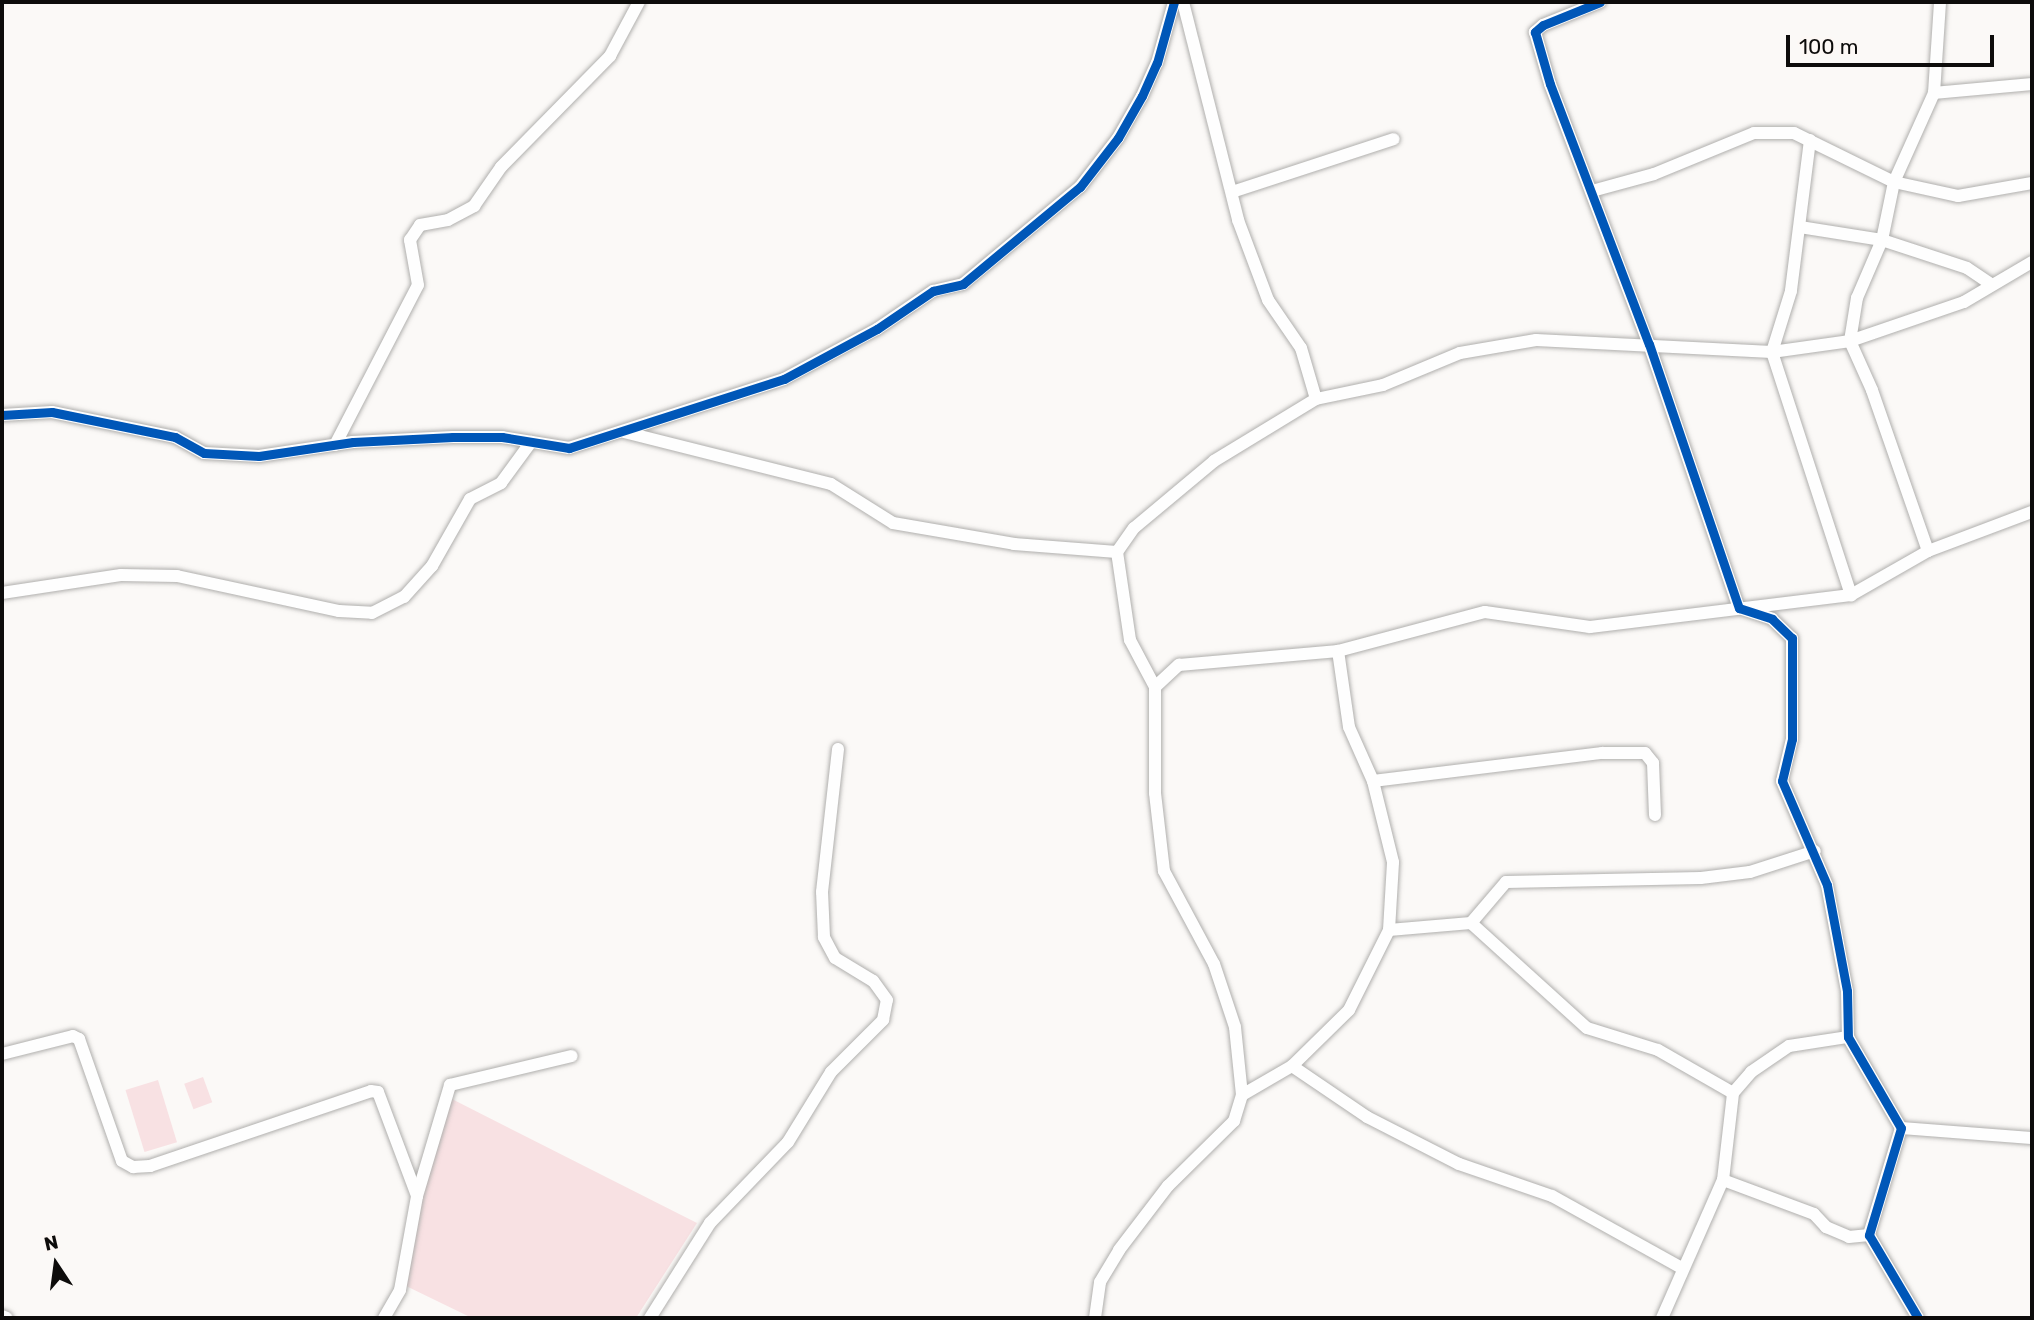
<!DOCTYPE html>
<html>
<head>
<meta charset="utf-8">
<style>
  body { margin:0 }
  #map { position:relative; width:2034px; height:1320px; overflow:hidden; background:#fbf9f7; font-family:Rubik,sans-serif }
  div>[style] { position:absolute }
  .green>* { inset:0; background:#f8e1e3; transform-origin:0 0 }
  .roads { filter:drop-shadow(0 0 2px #b0afad) drop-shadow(0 0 2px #b0afad) }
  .street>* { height:12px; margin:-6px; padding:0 6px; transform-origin:6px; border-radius:6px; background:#fefefe }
  .cycleway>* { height:9px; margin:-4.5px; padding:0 4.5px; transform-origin:4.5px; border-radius:4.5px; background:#0057b8 }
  span { translate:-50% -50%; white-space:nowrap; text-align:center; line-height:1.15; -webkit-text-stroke:6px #fdf8f5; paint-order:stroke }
  .frame { position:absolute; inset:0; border:4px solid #0d0c0b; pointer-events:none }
  .north { position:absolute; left:21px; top:1229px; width:70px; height:70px; -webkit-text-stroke:5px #fdf8f5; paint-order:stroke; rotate:347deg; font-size:19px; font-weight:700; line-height:28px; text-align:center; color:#0d0c0b }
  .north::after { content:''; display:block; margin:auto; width:24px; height:32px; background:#0d0c0b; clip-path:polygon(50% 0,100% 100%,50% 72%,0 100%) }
  .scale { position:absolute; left:1786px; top:35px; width:208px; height:32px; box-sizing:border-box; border:4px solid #0d0c0b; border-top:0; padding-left:9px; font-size:21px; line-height:24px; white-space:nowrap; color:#0d0c0b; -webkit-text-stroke:5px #fdf8f5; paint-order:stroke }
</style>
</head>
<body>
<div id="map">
  <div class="green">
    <i style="left:203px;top:1077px;width:27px;height:20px;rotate:70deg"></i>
    <i style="left:158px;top:1080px;width:65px;height:34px;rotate:73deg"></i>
    <i style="clip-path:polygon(444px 1095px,697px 1223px,636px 1318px,472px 1318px,404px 1285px)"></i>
  </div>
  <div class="roads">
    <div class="street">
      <i style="left:1183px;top:2px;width:225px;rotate:75.8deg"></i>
      <i style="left:1238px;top:220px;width:85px;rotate:69.4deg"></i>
      <i style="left:1268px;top:300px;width:58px;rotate:55.5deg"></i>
      <i style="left:1301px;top:348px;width:53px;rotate:73.6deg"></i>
      <i style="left:1600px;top:2px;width:61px;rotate:158deg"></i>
      <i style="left:1543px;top:25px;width:11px;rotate:139deg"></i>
      <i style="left:1535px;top:32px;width:54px;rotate:73.9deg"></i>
      <i style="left:1550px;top:84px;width:278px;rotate:69.2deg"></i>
      <i style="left:1649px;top:344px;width:279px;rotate:71.2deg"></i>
      <i style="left:1739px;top:608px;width:35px;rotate:18deg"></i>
      <i style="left:1772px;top:619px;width:28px;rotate:44deg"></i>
      <i style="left:1792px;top:638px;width:101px;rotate:90deg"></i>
      <i style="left:1792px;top:739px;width:43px;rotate:103.4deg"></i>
      <i style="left:1782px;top:781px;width:113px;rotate:66.6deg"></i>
      <i style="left:1827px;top:885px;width:108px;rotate:79.3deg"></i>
      <i style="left:1847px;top:991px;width:46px;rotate:88.8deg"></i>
      <i style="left:1848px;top:1037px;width:105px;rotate:59.8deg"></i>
      <i style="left:1901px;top:1128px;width:112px;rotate:106.7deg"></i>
      <i style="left:1869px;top:1235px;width:96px;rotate:59.4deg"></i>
      <i style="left:1934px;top:93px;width:98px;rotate:-5.2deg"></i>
      <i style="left:1810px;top:140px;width:152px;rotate:97.2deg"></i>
      <i style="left:1791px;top:291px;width:64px;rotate:107.3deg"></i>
      <i style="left:1772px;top:352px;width:256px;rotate:72deg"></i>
      <i style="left:1592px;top:191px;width:64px;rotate:-15.3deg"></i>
      <i style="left:1654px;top:174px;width:108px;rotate:-22.3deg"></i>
      <i style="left:1754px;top:133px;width:40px"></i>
      <i style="left:1794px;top:133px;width:111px;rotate:26.1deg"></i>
      <i style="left:1894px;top:182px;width:66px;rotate:12.3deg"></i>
      <i style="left:1958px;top:196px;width:75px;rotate:-10deg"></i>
      <i style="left:1232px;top:192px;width:170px;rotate:-18.1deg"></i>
      <i style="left:1800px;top:227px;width:83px;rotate:9deg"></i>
      <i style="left:1882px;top:240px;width:89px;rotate:18.2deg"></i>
      <i style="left:1967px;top:268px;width:30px;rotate:34deg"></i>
      <i style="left:2px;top:415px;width:50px;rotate:-3.4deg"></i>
      <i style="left:52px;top:412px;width:126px;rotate:11.5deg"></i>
      <i style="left:175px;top:437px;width:33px;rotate:29deg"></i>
      <i style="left:204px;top:453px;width:55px;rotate:3.1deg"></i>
      <i style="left:259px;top:456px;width:95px;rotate:-8.5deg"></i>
      <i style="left:353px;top:442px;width:100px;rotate:-2.9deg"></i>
      <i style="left:453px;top:437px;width:49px"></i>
      <i style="left:502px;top:437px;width:68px;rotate:9.3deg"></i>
      <i style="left:569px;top:448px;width:226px;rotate:-17.8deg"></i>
      <i style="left:784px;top:379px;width:106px;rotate:-28.3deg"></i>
      <i style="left:877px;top:329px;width:68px;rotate:-34.2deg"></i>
      <i style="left:933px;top:291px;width:31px;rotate:-13deg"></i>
      <i style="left:963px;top:284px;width:152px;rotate:-39.7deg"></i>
      <i style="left:1080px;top:187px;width:62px;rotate:-52.2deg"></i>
      <i style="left:1118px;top:138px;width:48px;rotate:-60.3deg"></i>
      <i style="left:1142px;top:96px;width:36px;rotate:-66deg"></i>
      <i style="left:1157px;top:63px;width:63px;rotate:-74.4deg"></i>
      <i style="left:624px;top:432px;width:213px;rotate:14.1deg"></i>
      <i style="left:831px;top:484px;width:73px;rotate:32.2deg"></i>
      <i style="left:893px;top:523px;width:123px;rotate:9.8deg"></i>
      <i style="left:1014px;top:544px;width:103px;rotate:4.4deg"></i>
      <i style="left:335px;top:445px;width:180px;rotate:-62.6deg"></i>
      <i style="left:418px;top:285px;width:46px;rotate:-100.1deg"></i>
      <i style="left:410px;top:240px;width:18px;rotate:-56deg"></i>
      <i style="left:420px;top:225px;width:28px;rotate:-10deg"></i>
      <i style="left:448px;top:220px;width:30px;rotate:-28deg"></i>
      <i style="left:474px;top:206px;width:47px;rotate:-55.3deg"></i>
      <i style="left:501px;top:167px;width:156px;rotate:-45.5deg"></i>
      <i style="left:610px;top:56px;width:61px;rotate:-61.8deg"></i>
      <i style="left:1928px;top:551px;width:170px;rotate:-109.2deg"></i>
      <i style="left:1872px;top:390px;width:54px;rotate:-114.2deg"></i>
      <i style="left:1850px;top:341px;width:44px;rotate:-80.8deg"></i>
      <i style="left:1857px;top:298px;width:63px;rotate:-66.7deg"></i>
      <i style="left:1882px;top:240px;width:59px;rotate:-78.3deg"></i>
      <i style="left:1894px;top:182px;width:98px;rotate:-65.8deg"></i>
      <i style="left:1934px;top:93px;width:91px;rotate:-86.2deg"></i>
      <i style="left:2px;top:593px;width:120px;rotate:-8.6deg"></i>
      <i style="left:121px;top:575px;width:56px;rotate:1deg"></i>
      <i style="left:177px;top:576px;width:166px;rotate:12.2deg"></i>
      <i style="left:339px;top:611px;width:33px;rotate:3deg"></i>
      <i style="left:372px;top:613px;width:36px;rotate:-27deg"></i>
      <i style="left:404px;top:597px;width:42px;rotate:-47.9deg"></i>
      <i style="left:432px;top:566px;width:77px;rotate:-60.4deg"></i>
      <i style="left:470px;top:499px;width:35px;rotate:-27deg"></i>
      <i style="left:501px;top:483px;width:51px;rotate:-53.8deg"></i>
      <i style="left:1155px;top:687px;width:53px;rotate:-118deg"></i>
      <i style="left:1130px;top:640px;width:89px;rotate:-98.4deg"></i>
      <i style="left:1117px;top:552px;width:29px;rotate:-55deg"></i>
      <i style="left:1134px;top:528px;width:104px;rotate:-39.9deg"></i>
      <i style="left:1214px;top:461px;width:119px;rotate:-31.3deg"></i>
      <i style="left:1316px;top:399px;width:68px;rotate:-11.8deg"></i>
      <i style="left:1383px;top:385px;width:83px;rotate:-22.6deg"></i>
      <i style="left:1460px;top:353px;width:77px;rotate:-9.7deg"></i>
      <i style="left:1536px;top:340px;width:236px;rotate:2.9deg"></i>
      <i style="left:1772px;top:352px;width:79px;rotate:-8deg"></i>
      <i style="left:1850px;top:341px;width:120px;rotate:-18.9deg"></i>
      <i style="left:1964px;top:302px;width:79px;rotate:-30.5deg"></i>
      <i style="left:1373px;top:781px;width:231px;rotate:-7deg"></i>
      <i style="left:1602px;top:753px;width:43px"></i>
      <i style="left:1645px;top:753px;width:13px;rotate:51deg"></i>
      <i style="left:1653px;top:763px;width:52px;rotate:87.8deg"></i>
      <i style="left:1471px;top:923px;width:54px;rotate:-49.5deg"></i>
      <i style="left:1506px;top:882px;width:195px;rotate:-1.2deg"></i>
      <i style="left:1701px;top:878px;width:49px;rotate:-7deg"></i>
      <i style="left:1750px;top:872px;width:68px;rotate:-17.9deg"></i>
      <i style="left:1389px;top:930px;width:82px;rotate:-4.9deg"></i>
      <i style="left:1471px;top:923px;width:156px;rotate:42.2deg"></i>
      <i style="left:1587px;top:1028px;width:74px;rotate:17.2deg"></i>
      <i style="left:1658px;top:1050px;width:86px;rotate:29.8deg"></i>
      <i style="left:2px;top:1054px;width:73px;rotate:-14.2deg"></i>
      <i style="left:73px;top:1036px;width:7px;rotate:27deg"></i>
      <i style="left:79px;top:1039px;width:129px;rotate:70.6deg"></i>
      <i style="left:122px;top:1161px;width:13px;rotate:29deg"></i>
      <i style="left:133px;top:1167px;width:17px;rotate:-3deg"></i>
      <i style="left:150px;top:1166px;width:233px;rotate:-18.7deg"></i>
      <i style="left:371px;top:1091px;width:7px;rotate:8deg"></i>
      <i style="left:378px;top:1092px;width:111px;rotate:69.4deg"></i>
      <i style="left:1292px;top:1066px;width:91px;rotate:34.2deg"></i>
      <i style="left:1367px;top:1117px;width:103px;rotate:27.1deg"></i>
      <i style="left:1459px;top:1164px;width:98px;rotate:19deg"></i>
      <i style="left:1552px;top:1196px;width:149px;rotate:29deg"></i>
      <i style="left:1242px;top:1095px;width:68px;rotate:-95.9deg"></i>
      <i style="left:1235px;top:1027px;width:66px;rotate:-108.4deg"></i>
      <i style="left:1214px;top:964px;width:106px;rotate:-118.3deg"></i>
      <i style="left:1164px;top:871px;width:79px;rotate:-96.6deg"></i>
      <i style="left:1155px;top:793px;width:106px;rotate:-90deg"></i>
      <i style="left:1155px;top:687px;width:33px;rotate:-43deg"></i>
      <i style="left:1179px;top:665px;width:160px;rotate:-5deg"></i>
      <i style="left:1338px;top:651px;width:152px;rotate:-14.9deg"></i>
      <i style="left:1485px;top:612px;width:106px;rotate:8.1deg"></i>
      <i style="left:1590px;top:627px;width:263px;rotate:-7deg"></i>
      <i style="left:1851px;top:595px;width:89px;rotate:-29.7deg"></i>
      <i style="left:1928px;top:551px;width:111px;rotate:-20.6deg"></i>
      <i style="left:1901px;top:1128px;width:131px;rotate:4.4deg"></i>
      <i style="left:1723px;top:1180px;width:97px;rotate:20.5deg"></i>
      <i style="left:1814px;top:1214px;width:18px;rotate:47deg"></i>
      <i style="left:1826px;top:1227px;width:25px;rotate:23deg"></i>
      <i style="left:1849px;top:1237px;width:20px;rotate:-6deg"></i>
      <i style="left:2px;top:1316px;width:5px;rotate:22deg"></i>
      <i style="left:384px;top:1318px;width:32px;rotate:-60deg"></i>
      <i style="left:400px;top:1290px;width:96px;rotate:-79.7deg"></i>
      <i style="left:417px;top:1196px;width:116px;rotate:-73.4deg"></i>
      <i style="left:450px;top:1085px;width:125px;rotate:-13.4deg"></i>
      <i style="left:650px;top:1318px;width:112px;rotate:-57.7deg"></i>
      <i style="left:710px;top:1223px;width:112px;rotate:-46.1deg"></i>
      <i style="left:788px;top:1142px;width:82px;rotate:-58.4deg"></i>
      <i style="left:831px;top:1072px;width:74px;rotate:-45deg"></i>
      <i style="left:883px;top:1020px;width:20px;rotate:-79deg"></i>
      <i style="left:887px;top:1000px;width:24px;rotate:-126deg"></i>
      <i style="left:873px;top:981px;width:44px;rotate:-148.8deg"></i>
      <i style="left:835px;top:958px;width:24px;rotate:-118deg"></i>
      <i style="left:824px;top:937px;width:45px;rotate:-92.5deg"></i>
      <i style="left:822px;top:892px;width:144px;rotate:-83.6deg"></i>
      <i style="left:1095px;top:1318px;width:36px;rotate:-82deg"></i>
      <i style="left:1100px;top:1282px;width:37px;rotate:-59deg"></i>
      <i style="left:1119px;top:1250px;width:81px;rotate:-52.6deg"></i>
      <i style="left:1168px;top:1186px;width:93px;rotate:-44.6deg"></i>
      <i style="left:1234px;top:1121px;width:27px;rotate:-73deg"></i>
      <i style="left:1242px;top:1095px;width:58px;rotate:-30.1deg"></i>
      <i style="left:1292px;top:1066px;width:80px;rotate:-44.5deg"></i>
      <i style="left:1349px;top:1010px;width:89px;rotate:-63.4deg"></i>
      <i style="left:1389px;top:930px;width:68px;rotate:-86.6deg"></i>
      <i style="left:1393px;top:862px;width:83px;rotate:-103.9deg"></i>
      <i style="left:1373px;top:781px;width:59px;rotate:-114deg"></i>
      <i style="left:1349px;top:727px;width:77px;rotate:-98.2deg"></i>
      <i style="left:1662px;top:1318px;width:151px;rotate:-66.2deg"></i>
      <i style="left:1723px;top:1180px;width:88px;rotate:-83.4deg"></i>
      <i style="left:1733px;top:1093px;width:28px;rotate:-49deg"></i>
      <i style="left:1751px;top:1072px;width:46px;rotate:-34.4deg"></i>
      <i style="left:1789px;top:1046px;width:60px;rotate:-8.7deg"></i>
    </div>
  </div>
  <div class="cycleway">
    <i style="left:1600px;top:2px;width:61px;rotate:158deg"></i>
    <i style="left:1543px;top:25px;width:11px;rotate:139deg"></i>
    <i style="left:1535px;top:32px;width:54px;rotate:73.9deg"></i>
    <i style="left:1550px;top:84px;width:278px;rotate:69.2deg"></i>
    <i style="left:1649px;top:344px;width:279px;rotate:71.2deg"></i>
    <i style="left:1739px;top:608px;width:35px;rotate:18deg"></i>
    <i style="left:1772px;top:619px;width:28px;rotate:44deg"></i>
    <i style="left:1792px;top:638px;width:101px;rotate:90deg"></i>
    <i style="left:1792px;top:739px;width:43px;rotate:103.4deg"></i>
    <i style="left:1782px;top:781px;width:113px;rotate:66.6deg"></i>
    <i style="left:1827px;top:885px;width:108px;rotate:79.3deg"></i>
    <i style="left:1847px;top:991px;width:46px;rotate:88.8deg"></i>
    <i style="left:1848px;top:1037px;width:105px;rotate:59.8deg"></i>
    <i style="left:1901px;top:1128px;width:112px;rotate:106.7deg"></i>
    <i style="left:1869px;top:1235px;width:96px;rotate:59.4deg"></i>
    <i style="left:2px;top:415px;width:50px;rotate:-3.4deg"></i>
    <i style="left:52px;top:412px;width:126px;rotate:11.5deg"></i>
    <i style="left:175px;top:437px;width:33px;rotate:29deg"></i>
    <i style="left:204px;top:453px;width:55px;rotate:3.1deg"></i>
    <i style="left:259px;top:456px;width:95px;rotate:-8.5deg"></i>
    <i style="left:353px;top:442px;width:100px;rotate:-2.9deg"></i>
    <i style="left:453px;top:437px;width:49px"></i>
    <i style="left:502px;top:437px;width:68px;rotate:9.3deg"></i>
    <i style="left:569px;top:448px;width:226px;rotate:-17.8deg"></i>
    <i style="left:784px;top:379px;width:106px;rotate:-28.3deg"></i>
    <i style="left:877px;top:329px;width:68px;rotate:-34.2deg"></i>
    <i style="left:933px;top:291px;width:31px;rotate:-13deg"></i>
    <i style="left:963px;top:284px;width:152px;rotate:-39.7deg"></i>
    <i style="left:1080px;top:187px;width:62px;rotate:-52.2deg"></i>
    <i style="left:1118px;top:138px;width:48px;rotate:-60.3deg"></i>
    <i style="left:1142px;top:96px;width:36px;rotate:-66deg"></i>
    <i style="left:1157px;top:63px;width:63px;rotate:-74.4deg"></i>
  </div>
  <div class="frame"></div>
  <div class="north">N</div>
  <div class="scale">100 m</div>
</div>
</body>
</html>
